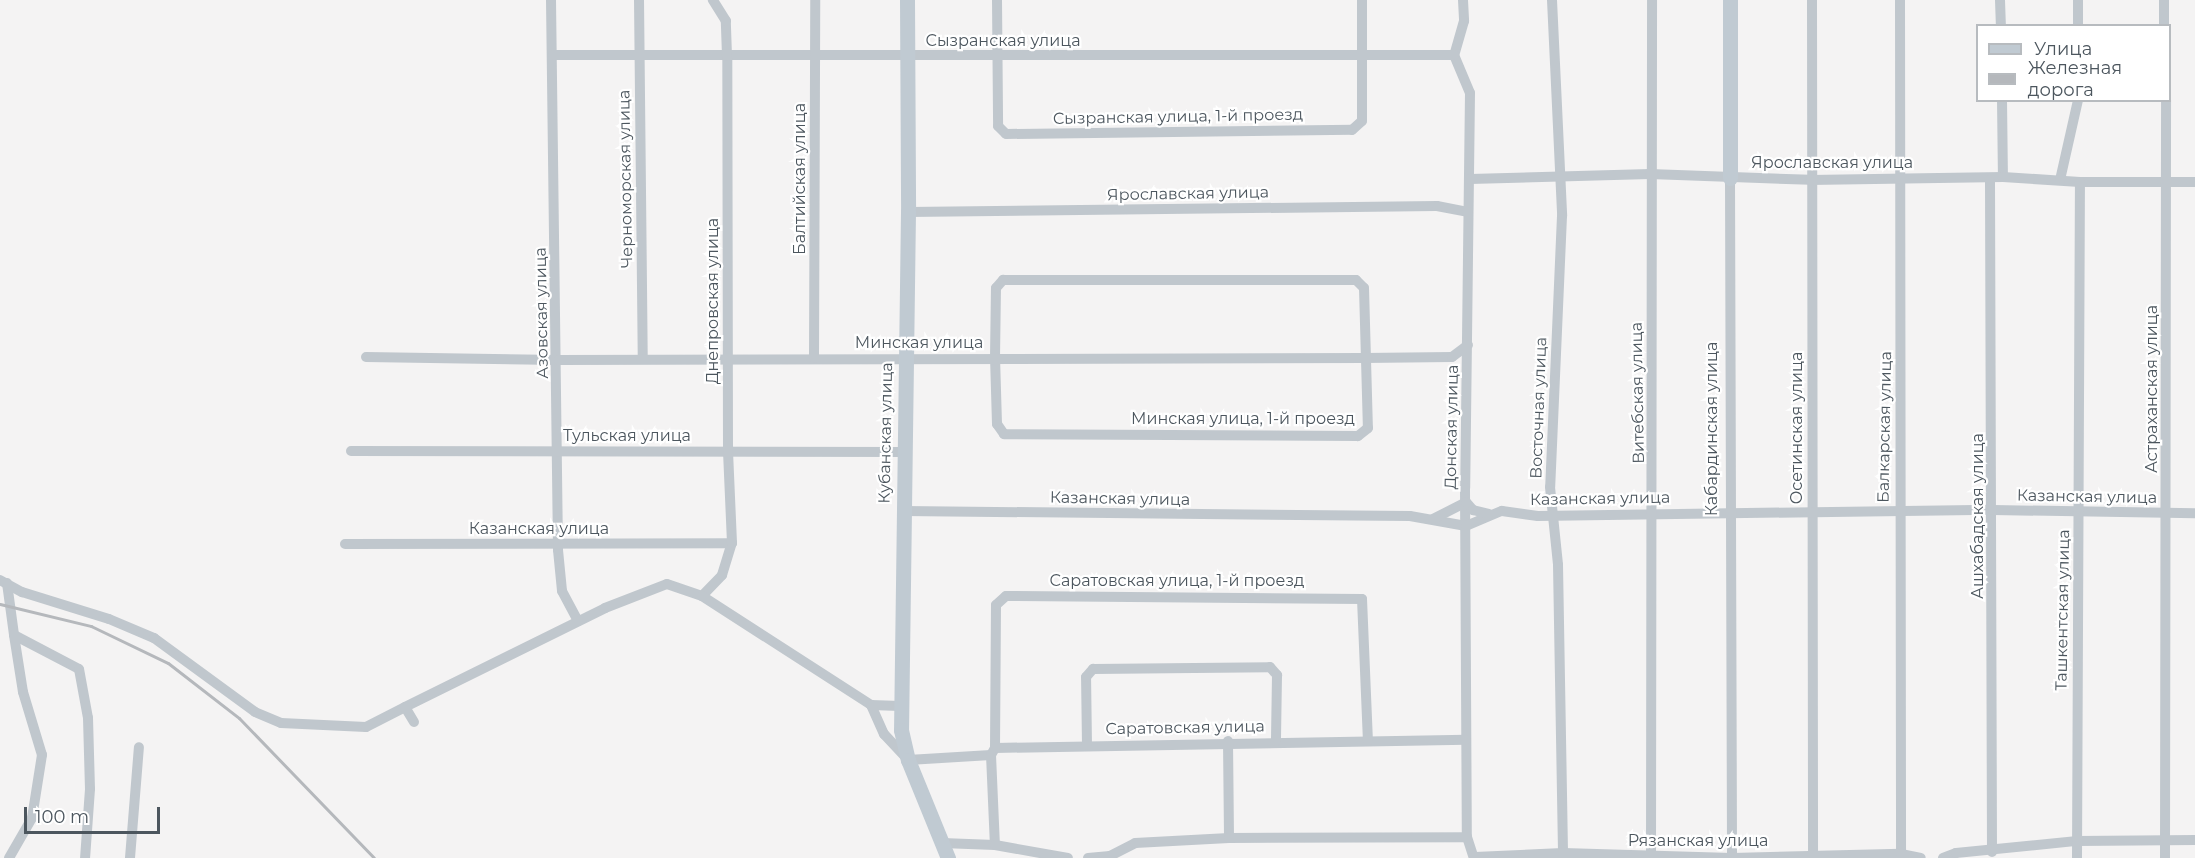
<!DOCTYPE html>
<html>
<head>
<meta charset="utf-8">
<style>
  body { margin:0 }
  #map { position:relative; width:2195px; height:858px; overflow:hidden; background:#f4f3f3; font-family:Montserrat,sans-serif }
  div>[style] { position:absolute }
  .street>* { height:10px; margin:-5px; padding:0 5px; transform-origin:5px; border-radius:5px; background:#c0c7cd }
  .secondary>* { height:15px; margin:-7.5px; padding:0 7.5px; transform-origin:7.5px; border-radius:7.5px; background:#c0cad2 }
  .rail>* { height:3px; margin:-1.5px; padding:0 1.5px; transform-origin:1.5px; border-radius:1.5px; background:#b5b8bc }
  span { translate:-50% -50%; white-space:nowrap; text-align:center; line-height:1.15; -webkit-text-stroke:4.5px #fff; paint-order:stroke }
  .street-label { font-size:16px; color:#4c565e }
  .legend { position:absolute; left:1976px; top:24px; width:195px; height:78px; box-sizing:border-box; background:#fff; border:2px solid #b7bbbf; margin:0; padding:8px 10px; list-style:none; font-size:18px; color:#4c565e }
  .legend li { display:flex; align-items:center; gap:12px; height:30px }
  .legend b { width:30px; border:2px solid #b7bbbf }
  .scale { position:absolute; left:24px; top:807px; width:136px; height:27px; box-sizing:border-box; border:3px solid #4c565e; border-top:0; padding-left:8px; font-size:18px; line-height:21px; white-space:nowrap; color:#4c565e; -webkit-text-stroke:4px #fff; paint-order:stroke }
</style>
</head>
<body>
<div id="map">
  <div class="street">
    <i style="left:551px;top:0;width:550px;rotate:89.27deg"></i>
    <i style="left:558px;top:550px;width:41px;rotate:84.4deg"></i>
    <i style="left:562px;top:591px;width:34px;rotate:62deg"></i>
    <i style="left:639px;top:0;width:357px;rotate:89.4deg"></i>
    <i style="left:997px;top:0;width:126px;rotate:89.5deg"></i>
    <i style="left:998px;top:126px;width:11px;rotate:45deg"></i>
    <i style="left:1006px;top:134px;width:346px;rotate:-0.7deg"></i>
    <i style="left:1352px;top:130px;width:13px;rotate:-42deg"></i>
    <i style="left:1362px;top:121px;width:121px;rotate:-90deg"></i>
    <i style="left:1463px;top:0;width:21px;rotate:87deg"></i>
    <i style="left:1464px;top:21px;width:35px;rotate:106deg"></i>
    <i style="left:1454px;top:55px;width:41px;rotate:67.2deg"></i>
    <i style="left:1470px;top:93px;width:395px;rotate:90.7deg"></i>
    <i style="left:1465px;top:488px;width:349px;rotate:89.7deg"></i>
    <i style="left:1467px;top:837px;width:22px;rotate:72deg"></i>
    <i style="left:1552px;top:0;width:216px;rotate:87.3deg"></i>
    <i style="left:1562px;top:216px;width:271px;rotate:92.5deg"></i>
    <i style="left:1550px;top:487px;width:78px;rotate:84.1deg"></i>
    <i style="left:1558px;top:565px;width:288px;rotate:89deg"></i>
    <i style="left:1812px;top:0;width:856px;rotate:89.93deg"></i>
    <i style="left:1900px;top:0;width:854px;rotate:89.93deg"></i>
    <i style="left:2000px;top:0;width:26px;rotate:88deg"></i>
    <i style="left:2164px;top:0;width:26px;rotate:90deg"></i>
    <i style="left:2078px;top:26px;width:26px;rotate:-90deg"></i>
    <i style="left:553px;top:55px;width:901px"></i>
    <i style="left:2002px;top:100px;width:77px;rotate:89.3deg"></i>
    <i style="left:1730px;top:178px;width:680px;rotate:89.83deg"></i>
    <i style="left:1470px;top:179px;width:180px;rotate:-1.6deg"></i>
    <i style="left:1650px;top:174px;width:160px;rotate:2.1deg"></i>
    <i style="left:1810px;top:180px;width:193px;rotate:-0.9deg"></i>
    <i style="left:2003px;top:177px;width:77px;rotate:3.7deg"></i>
    <i style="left:2080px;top:182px;width:115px"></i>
    <i style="left:1990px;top:180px;width:672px;rotate:89.83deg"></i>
    <i style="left:2060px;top:180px;width:82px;rotate:-77.3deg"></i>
    <i style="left:908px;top:212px;width:529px;rotate:-0.65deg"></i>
    <i style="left:1437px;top:206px;width:31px;rotate:11deg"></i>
    <i style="left:1003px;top:280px;width:353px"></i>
    <i style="left:1356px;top:280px;width:11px;rotate:45deg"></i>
    <i style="left:1364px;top:288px;width:140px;rotate:88.4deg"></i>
    <i style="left:1368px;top:428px;width:13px;rotate:141deg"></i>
    <i style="left:1358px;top:436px;width:354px;rotate:-179.7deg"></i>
    <i style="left:1004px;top:434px;width:12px;rotate:-125deg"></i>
    <i style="left:997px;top:424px;width:66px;rotate:-91.7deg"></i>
    <i style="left:995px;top:358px;width:70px;rotate:-89.2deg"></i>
    <i style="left:996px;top:288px;width:11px;rotate:-49deg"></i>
    <i style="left:366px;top:357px;width:193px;rotate:0.9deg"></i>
    <i style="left:559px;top:360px;width:805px;rotate:-0.14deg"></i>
    <i style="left:1364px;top:358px;width:88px;rotate:-0.7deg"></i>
    <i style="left:1452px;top:357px;width:20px;rotate:-37deg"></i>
    <i style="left:814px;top:358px;width:358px;rotate:-89.8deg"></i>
    <i style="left:351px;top:451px;width:553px;rotate:0.1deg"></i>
    <i style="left:903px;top:511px;width:507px;rotate:0.57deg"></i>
    <i style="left:1410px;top:516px;width:57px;rotate:10.1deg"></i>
    <i style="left:1466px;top:526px;width:39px;rotate:-23deg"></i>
    <i style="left:1502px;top:511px;width:36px;rotate:8deg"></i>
    <i style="left:1538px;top:516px;width:455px;rotate:-0.8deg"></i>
    <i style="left:1993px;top:510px;width:202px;rotate:0.9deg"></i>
    <i style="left:1433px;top:519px;width:37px;rotate:-27deg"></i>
    <i style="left:1466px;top:502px;width:11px;rotate:49deg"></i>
    <i style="left:1473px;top:510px;width:16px;rotate:14deg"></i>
    <i style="left:345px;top:544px;width:387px;rotate:-0.1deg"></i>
    <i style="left:0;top:580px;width:25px;rotate:29deg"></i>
    <i style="left:22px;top:592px;width:91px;rotate:17.2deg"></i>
    <i style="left:109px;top:619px;width:49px;rotate:22.9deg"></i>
    <i style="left:154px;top:638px;width:125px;rotate:36.2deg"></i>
    <i style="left:255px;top:712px;width:28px;rotate:23deg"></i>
    <i style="left:281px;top:723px;width:85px;rotate:2.7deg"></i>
    <i style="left:366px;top:727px;width:44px;rotate:-27.1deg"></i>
    <i style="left:7px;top:583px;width:52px;rotate:82.3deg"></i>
    <i style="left:14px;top:635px;width:73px;rotate:27.6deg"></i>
    <i style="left:79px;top:669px;width:50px;rotate:79.6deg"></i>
    <i style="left:88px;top:718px;width:71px;rotate:88.4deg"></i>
    <i style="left:90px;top:789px;width:69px;rotate:94.1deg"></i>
    <i style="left:702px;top:596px;width:29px;rotate:-46deg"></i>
    <i style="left:722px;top:575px;width:34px;rotate:-73deg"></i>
    <i style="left:732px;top:543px;width:92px;rotate:-92.5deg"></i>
    <i style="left:728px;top:451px;width:395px;rotate:-90.1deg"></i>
    <i style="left:727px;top:56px;width:35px;rotate:-92deg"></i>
    <i style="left:726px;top:21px;width:25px;rotate:-122deg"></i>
    <i style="left:871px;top:705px;width:29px;rotate:2deg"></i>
    <i style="left:414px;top:722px;width:17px;rotate:-121deg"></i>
    <i style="left:405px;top:707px;width:223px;rotate:-26.3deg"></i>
    <i style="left:605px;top:608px;width:66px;rotate:-21.2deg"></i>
    <i style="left:667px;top:584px;width:37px;rotate:19deg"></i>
    <i style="left:702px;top:596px;width:201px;rotate:32.8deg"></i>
    <i style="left:871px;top:705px;width:32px;rotate:66deg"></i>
    <i style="left:884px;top:734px;width:35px;rotate:47deg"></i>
    <i style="left:908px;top:760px;width:83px;rotate:-3.4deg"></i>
    <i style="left:991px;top:755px;width:8px;rotate:-60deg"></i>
    <i style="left:995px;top:748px;width:471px;rotate:-1deg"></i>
    <i style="left:1228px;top:741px;width:97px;rotate:89.4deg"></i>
    <i style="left:1087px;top:745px;width:68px;rotate:-90.8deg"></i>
    <i style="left:1086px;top:677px;width:11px;rotate:-49deg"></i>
    <i style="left:1093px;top:669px;width:177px;rotate:-0.6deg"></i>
    <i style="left:1270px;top:667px;width:11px;rotate:49deg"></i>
    <i style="left:1277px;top:675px;width:66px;rotate:90.9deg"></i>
    <i style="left:995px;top:748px;width:143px;rotate:-89.6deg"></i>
    <i style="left:996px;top:605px;width:13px;rotate:-42deg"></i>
    <i style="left:1006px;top:596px;width:356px;rotate:0.5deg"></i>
    <i style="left:1362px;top:599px;width:142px;rotate:87.6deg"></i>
    <i style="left:991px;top:755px;width:90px;rotate:87.5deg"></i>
    <i style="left:942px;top:843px;width:53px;rotate:2.2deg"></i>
    <i style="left:995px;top:845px;width:74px;rotate:10.1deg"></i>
    <i style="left:1475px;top:857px;width:88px;rotate:-2.6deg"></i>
    <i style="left:1563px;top:853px;width:169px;rotate:1.7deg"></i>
    <i style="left:1732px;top:858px;width:169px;rotate:-1.4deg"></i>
    <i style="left:1901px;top:854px;width:20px;rotate:11deg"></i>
    <i style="left:9px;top:858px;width:46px;rotate:-60.1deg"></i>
    <i style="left:32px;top:818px;width:64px;rotate:-81deg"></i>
    <i style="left:42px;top:755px;width:66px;rotate:-106.8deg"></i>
    <i style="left:23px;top:692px;width:58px;rotate:-99deg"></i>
    <i style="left:130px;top:858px;width:111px;rotate:-85.4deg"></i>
    <i style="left:1088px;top:858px;width:22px;rotate:-5deg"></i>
    <i style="left:1110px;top:856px;width:28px;rotate:-27deg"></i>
    <i style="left:1135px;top:843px;width:94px;rotate:-3deg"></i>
    <i style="left:1229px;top:838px;width:238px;rotate:-0.2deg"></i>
    <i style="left:1651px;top:858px;width:858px;rotate:-89.93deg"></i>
    <i style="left:1943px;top:858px;width:14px;rotate:-21deg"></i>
    <i style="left:1956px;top:853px;width:122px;rotate:-5.7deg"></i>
    <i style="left:2077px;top:841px;width:118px;rotate:-0.5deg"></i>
    <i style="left:2077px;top:858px;width:676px;rotate:-89.75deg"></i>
    <i style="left:2165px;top:858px;width:758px;rotate:-89.92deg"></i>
  </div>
  <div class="secondary">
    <i style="left:907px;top:0;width:212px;rotate:89.7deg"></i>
    <i style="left:908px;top:212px;width:518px;rotate:90.77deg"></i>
    <i style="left:901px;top:730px;width:31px;rotate:77deg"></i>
    <i style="left:908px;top:760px;width:106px;rotate:67.8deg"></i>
    <i style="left:1730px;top:0;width:178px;rotate:90deg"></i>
  </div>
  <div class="rail">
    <i style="left:0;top:604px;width:94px;rotate:13.6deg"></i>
    <i style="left:91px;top:626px;width:85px;rotate:25.7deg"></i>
    <i style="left:168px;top:663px;width:90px;rotate:37.8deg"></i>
    <i style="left:239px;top:718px;width:194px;rotate:46deg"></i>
  </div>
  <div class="street-label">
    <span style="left:1003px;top:41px">Сызранская улица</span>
    <span style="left:1178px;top:117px;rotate:-1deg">Сызранская улица, 1-й проезд</span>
    <span style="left:1832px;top:163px">Ярославская улица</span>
    <span style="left:626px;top:179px;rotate:-91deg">Черноморская улица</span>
    <span style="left:800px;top:179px;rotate:-90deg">Балтийская улица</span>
    <span style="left:1188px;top:194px;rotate:-1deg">Ярославская улица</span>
    <span style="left:713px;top:301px;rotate:-90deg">Днепровская улица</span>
    <span style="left:542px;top:313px;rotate:-91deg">Азовская улица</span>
    <span style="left:919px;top:343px">Минская улица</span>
    <span style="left:2152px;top:389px;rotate:-90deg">Астраханская улица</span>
    <span style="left:1638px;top:393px;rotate:-91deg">Витебская улица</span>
    <span style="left:1539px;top:408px;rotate:-88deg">Восточная улица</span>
    <span style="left:1243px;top:419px">Минская улица, 1-й проезд</span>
    <span style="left:1452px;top:427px;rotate:-89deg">Донская улица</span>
    <span style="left:1885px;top:427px;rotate:-89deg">Балкарская улица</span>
    <span style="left:1797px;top:428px;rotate:-90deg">Осетинская улица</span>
    <span style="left:1712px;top:429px;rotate:-90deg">Кабардинская улица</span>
    <span style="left:886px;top:433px;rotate:-89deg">Кубанская улица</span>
    <span style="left:627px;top:436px">Тульская улица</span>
    <span style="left:2087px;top:497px;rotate:1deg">Казанская улица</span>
    <span style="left:1120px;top:499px;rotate:1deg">Казанская улица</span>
    <span style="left:1600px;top:499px;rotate:-1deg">Казанская улица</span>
    <span style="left:1978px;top:516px;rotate:-90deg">Ашхабадская улица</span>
    <span style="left:539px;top:529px">Казанская улица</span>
    <span style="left:1177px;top:581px">Саратовская улица, 1-й проезд</span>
    <span style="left:2063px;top:610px;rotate:-89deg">Ташкентская улица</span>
    <span style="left:1185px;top:728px;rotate:-1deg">Саратовская улица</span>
    <span style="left:1698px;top:841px">Рязанская улица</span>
  </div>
  <ul class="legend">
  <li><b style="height:8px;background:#c0cad2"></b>Улица</li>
  <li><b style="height:8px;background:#b5b8bc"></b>Железная дорога</li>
  </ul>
  <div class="scale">100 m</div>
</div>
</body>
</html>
